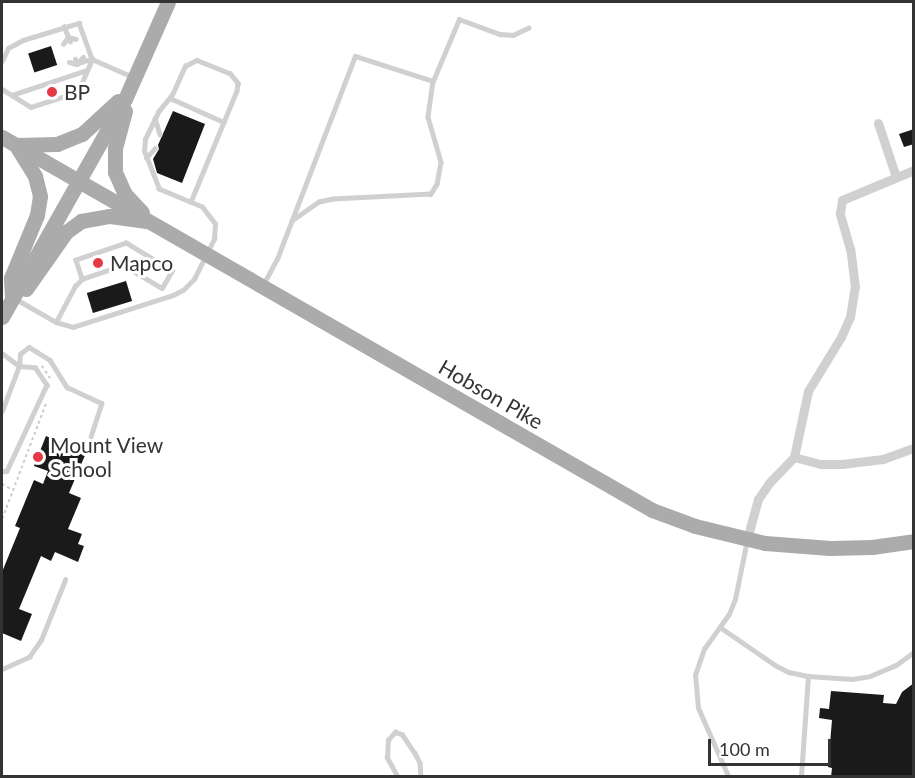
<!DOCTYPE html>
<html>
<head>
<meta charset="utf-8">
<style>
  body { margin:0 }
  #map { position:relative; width:915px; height:778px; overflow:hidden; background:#fff; font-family:Lato,sans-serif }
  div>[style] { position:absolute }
  .building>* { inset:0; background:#1a1a1a; transform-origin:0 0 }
  .path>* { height:1.5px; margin-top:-0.75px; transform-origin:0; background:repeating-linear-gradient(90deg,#cdcdcd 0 3px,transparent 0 6px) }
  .lane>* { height:4.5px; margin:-2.25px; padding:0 2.25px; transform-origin:2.25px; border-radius:2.25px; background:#d0d0d0 }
  .street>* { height:9px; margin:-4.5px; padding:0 4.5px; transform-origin:4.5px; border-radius:4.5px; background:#d0d0d0 }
  .primary>* { height:15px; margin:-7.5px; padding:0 7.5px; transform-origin:7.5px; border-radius:7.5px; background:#ababab }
  .dots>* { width:16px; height:16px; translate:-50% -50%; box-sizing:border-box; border:3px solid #fff; border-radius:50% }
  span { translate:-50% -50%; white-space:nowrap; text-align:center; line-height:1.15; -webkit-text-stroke:6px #fff; paint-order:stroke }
  .poi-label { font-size:21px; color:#333 }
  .left { translate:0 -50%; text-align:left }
  .street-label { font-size:21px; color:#333 }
  .frame { position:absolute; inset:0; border:3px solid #333; pointer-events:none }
  .scale { position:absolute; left:708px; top:739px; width:123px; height:27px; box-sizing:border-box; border:3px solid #333; border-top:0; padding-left:8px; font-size:18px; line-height:21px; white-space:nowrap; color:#333; -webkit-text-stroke:4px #fff; paint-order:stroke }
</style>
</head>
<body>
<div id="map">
  <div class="building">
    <i style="left:51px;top:46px;width:20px;height:24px;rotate:72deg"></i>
    <i style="clip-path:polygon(173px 111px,205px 124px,182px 183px,157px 173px,153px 159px,159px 149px,158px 145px)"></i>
    <i style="clip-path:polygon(914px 129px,914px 144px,904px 147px,899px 134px)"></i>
    <i style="left:126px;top:281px;width:21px;height:41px;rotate:73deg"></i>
    <i style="clip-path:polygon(46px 436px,86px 453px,69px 493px,81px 498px,68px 529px,82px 534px,78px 544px,84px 546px,78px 562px,55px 552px,51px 561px,41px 556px,19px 609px,32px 614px,21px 641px,2px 633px,2px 572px,20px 528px,15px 526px,34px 480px,43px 484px,48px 471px,34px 466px)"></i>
    <i style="clip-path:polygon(914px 683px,914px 777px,831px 777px,832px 768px,828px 767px,832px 720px,819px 718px,820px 708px,829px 709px,831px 691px,884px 695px,883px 703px,896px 704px,902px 692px)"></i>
  </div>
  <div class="path">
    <i style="left:42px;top:366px;width:18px;rotate:56deg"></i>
    <i style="left:2px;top:484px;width:10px;rotate:29deg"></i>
    <i style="left:2px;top:519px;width:124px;rotate:-69.2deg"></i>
  </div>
  <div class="lane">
    <i style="left:70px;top:42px;width:5px;rotate:-112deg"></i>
    <i style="left:68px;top:37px;width:8px;rotate:14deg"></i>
    <i style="left:63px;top:44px;width:9px;rotate:-54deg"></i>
    <i style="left:68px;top:37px;width:11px;rotate:-112deg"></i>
    <i style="left:2px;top:61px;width:14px;rotate:-65deg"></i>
    <i style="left:8px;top:48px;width:17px;rotate:-28deg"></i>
    <i style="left:23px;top:40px;width:59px;rotate:-16.9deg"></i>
    <i style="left:79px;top:23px;width:38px;rotate:70deg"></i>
    <i style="left:92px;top:59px;width:16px;rotate:162deg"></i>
    <i style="left:77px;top:64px;width:5px;rotate:-112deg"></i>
    <i style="left:69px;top:62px;width:8px;rotate:14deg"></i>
    <i style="left:77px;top:64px;width:9px;rotate:-49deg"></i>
    <i style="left:433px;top:81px;width:67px;rotate:-67.2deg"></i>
    <i style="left:459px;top:19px;width:44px;rotate:20.1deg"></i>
    <i style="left:500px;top:34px;width:13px;rotate:4deg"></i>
    <i style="left:513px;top:35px;width:17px;rotate:-25deg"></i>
    <i style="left:2px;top:89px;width:34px;rotate:32deg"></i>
    <i style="left:31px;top:107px;width:49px;rotate:-17.7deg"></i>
    <i style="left:78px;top:92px;width:36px;rotate:-67deg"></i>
    <i style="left:92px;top:59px;width:45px;rotate:23.7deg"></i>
    <i style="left:12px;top:95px;width:79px;rotate:-18.4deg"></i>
    <i style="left:170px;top:98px;width:59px;rotate:24deg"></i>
    <i style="left:155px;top:118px;width:17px;rotate:73deg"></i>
    <i style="left:146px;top:158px;width:13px;rotate:-48deg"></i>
    <i style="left:263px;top:285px;width:30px;rotate:-62deg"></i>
    <i style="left:277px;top:259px;width:217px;rotate:-69deg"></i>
    <i style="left:355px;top:56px;width:82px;rotate:17.8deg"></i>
    <i style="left:433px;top:81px;width:36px;rotate:98deg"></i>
    <i style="left:428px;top:117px;width:47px;rotate:73.9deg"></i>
    <i style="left:441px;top:162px;width:22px;rotate:100deg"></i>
    <i style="left:437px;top:184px;width:12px;rotate:121deg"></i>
    <i style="left:431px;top:194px;width:98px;rotate:177.1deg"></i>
    <i style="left:333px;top:199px;width:14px;rotate:168deg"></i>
    <i style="left:319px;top:202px;width:33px;rotate:145deg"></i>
    <i style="left:16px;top:299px;width:46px;rotate:29.9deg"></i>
    <i style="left:56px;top:322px;width:18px;rotate:16deg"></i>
    <i style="left:73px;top:327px;width:105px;rotate:-17.7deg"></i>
    <i style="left:173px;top:295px;width:11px;rotate:-27deg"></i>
    <i style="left:183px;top:290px;width:16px;rotate:-45deg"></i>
    <i style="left:194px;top:279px;width:45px;rotate:-63.4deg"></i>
    <i style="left:214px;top:239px;width:15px;rotate:-86deg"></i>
    <i style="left:215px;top:224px;width:21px;rotate:-127deg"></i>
    <i style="left:202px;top:207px;width:47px;rotate:-157.3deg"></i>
    <i style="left:159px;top:189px;width:41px;rotate:-111.5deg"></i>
    <i style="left:144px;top:151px;width:12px;rotate:-85deg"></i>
    <i style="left:145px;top:139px;width:30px;rotate:-64deg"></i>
    <i style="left:158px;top:112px;width:22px;rotate:-51deg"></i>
    <i style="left:172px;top:95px;width:32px;rotate:-66deg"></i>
    <i style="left:185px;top:66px;width:13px;rotate:-27deg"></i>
    <i style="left:197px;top:60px;width:35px;rotate:22deg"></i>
    <i style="left:230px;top:73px;width:13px;rotate:51deg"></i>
    <i style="left:238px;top:83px;width:8px;rotate:97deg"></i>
    <i style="left:237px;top:91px;width:120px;rotate:112.5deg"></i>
    <i style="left:56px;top:322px;width:41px;rotate:-62.2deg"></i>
    <i style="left:75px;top:286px;width:10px;rotate:-45deg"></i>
    <i style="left:82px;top:279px;width:43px;rotate:-18.9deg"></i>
    <i style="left:123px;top:265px;width:45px;rotate:30.5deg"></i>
    <i style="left:162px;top:288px;width:20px;rotate:-60deg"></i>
    <i style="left:172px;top:271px;width:54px;rotate:-148.7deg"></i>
    <i style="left:126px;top:243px;width:53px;rotate:161.2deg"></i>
    <i style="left:76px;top:260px;width:20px;rotate:72deg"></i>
    <i style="left:2px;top:353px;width:21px;rotate:37deg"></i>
    <i style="left:19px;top:366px;width:16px;rotate:4deg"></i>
    <i style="left:35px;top:367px;width:22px;rotate:56deg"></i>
    <i style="left:47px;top:385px;width:95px;rotate:114.9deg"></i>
    <i style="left:7px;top:471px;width:5px;rotate:169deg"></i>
    <i style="left:2px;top:411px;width:48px;rotate:-69.3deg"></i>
    <i style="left:19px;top:366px;width:12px;rotate:-85deg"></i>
    <i style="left:20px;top:354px;width:11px;rotate:-38deg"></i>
    <i style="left:29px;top:347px;width:25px;rotate:32deg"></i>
    <i style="left:50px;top:360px;width:32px;rotate:58deg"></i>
    <i style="left:67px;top:387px;width:38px;rotate:25deg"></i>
    <i style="left:102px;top:403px;width:35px;rotate:108deg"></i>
    <i style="left:720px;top:627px;width:67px;rotate:34.6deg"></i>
    <i style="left:775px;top:665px;width:16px;rotate:27deg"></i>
    <i style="left:789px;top:672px;width:19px;rotate:12deg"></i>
    <i style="left:808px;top:676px;width:44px;rotate:3.9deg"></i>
    <i style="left:852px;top:679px;width:18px;rotate:-9deg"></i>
    <i style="left:870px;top:676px;width:28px;rotate:-23deg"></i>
    <i style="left:896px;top:665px;width:22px;rotate:-36deg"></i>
    <i style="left:2px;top:669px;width:30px;rotate:-24deg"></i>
    <i style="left:29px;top:657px;width:21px;rotate:-55deg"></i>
    <i style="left:41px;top:640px;width:65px;rotate:-68.2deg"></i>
    <i style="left:397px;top:776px;width:21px;rotate:-119deg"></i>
    <i style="left:387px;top:758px;width:18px;rotate:-87deg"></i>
    <i style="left:388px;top:740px;width:11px;rotate:-49deg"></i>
    <i style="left:395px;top:732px;width:7px;rotate:16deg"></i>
    <i style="left:402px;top:734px;width:23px;rotate:56deg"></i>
    <i style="left:415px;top:753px;width:11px;rotate:63deg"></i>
    <i style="left:420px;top:763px;width:13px;rotate:86deg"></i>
    <i style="left:728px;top:776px;width:74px;rotate:-113.8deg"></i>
    <i style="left:698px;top:708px;width:33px;rotate:-95deg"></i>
    <i style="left:695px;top:675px;width:28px;rotate:-71deg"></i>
    <i style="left:704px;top:649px;width:43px;rotate:-54.5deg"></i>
    <i style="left:729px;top:614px;width:16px;rotate:-68deg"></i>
    <i style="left:735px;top:599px;width:60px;rotate:-78.5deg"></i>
    <i style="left:801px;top:776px;width:100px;rotate:-86deg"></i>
  </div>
  <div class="street">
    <i style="left:878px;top:123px;width:57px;rotate:71.6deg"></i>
    <i style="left:794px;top:457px;width:28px;rotate:15deg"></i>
    <i style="left:821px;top:464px;width:21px"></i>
    <i style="left:842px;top:464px;width:41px;rotate:-7deg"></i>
    <i style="left:883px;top:459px;width:33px;rotate:-20deg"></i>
    <i style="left:747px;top:539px;width:41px;rotate:-74.6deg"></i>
    <i style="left:758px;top:499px;width:19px;rotate:-55deg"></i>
    <i style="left:769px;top:483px;width:36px;rotate:-46deg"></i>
    <i style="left:794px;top:457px;width:67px;rotate:-78deg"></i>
    <i style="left:808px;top:391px;width:63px;rotate:-58.6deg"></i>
    <i style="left:841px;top:337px;width:22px;rotate:-66deg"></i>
    <i style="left:850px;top:317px;width:30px;rotate:-81deg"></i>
    <i style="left:855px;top:287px;width:38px;rotate:-97deg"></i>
    <i style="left:850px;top:249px;width:37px;rotate:-106deg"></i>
    <i style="left:840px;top:213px;width:13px;rotate:-81deg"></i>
    <i style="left:842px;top:200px;width:78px;rotate:-22.6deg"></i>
  </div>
  <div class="primary">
    <i style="left:125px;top:111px;width:38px;rotate:105deg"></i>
    <i style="left:115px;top:148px;width:24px;rotate:90deg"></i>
    <i style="left:115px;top:172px;width:24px;rotate:66deg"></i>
    <i style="left:125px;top:194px;width:25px;rotate:47deg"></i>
    <i style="left:2px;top:137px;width:749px;rotate:29.85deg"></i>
    <i style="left:652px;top:510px;width:46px;rotate:20.4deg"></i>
    <i style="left:695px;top:526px;width:72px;rotate:13.7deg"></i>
    <i style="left:765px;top:543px;width:65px;rotate:4.4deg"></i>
    <i style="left:830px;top:548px;width:42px;rotate:-1.4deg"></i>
    <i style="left:872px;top:547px;width:42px;rotate:-8.1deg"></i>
    <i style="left:16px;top:145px;width:41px;rotate:-1.4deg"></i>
    <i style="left:57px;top:144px;width:27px;rotate:-22deg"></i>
    <i style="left:82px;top:134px;width:49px;rotate:-42.5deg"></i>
    <i style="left:26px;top:289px;width:70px;rotate:-54.9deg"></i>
    <i style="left:66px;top:232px;width:19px;rotate:-36deg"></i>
    <i style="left:81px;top:221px;width:29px;rotate:-10deg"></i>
    <i style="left:110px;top:216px;width:35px;rotate:8deg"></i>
    <i style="left:12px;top:298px;width:20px;rotate:-93deg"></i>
    <i style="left:11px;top:278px;width:68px;rotate:-67.6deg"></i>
    <i style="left:37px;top:215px;width:19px;rotate:-81deg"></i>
    <i style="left:40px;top:196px;width:21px;rotate:-104deg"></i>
    <i style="left:35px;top:176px;width:32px;rotate:-122deg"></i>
    <i style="left:2px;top:317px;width:250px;rotate:-60.6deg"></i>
    <i style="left:125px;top:99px;width:106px;rotate:-66.1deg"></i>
  </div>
  <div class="dots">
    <i style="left:52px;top:92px;background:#e63946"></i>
    <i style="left:98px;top:263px;background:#e63946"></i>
    <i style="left:38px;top:457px;background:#e63946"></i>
  </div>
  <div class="poi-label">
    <span class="left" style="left:64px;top:92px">BP</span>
    <span class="left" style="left:110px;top:263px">Mapco</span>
    <span class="left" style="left:50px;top:457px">Mount View<br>School</span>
  </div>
  <div class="street-label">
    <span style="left:491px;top:394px;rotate:30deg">Hobson Pike</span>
  </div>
  <div class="frame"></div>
  <div class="scale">100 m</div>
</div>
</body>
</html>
